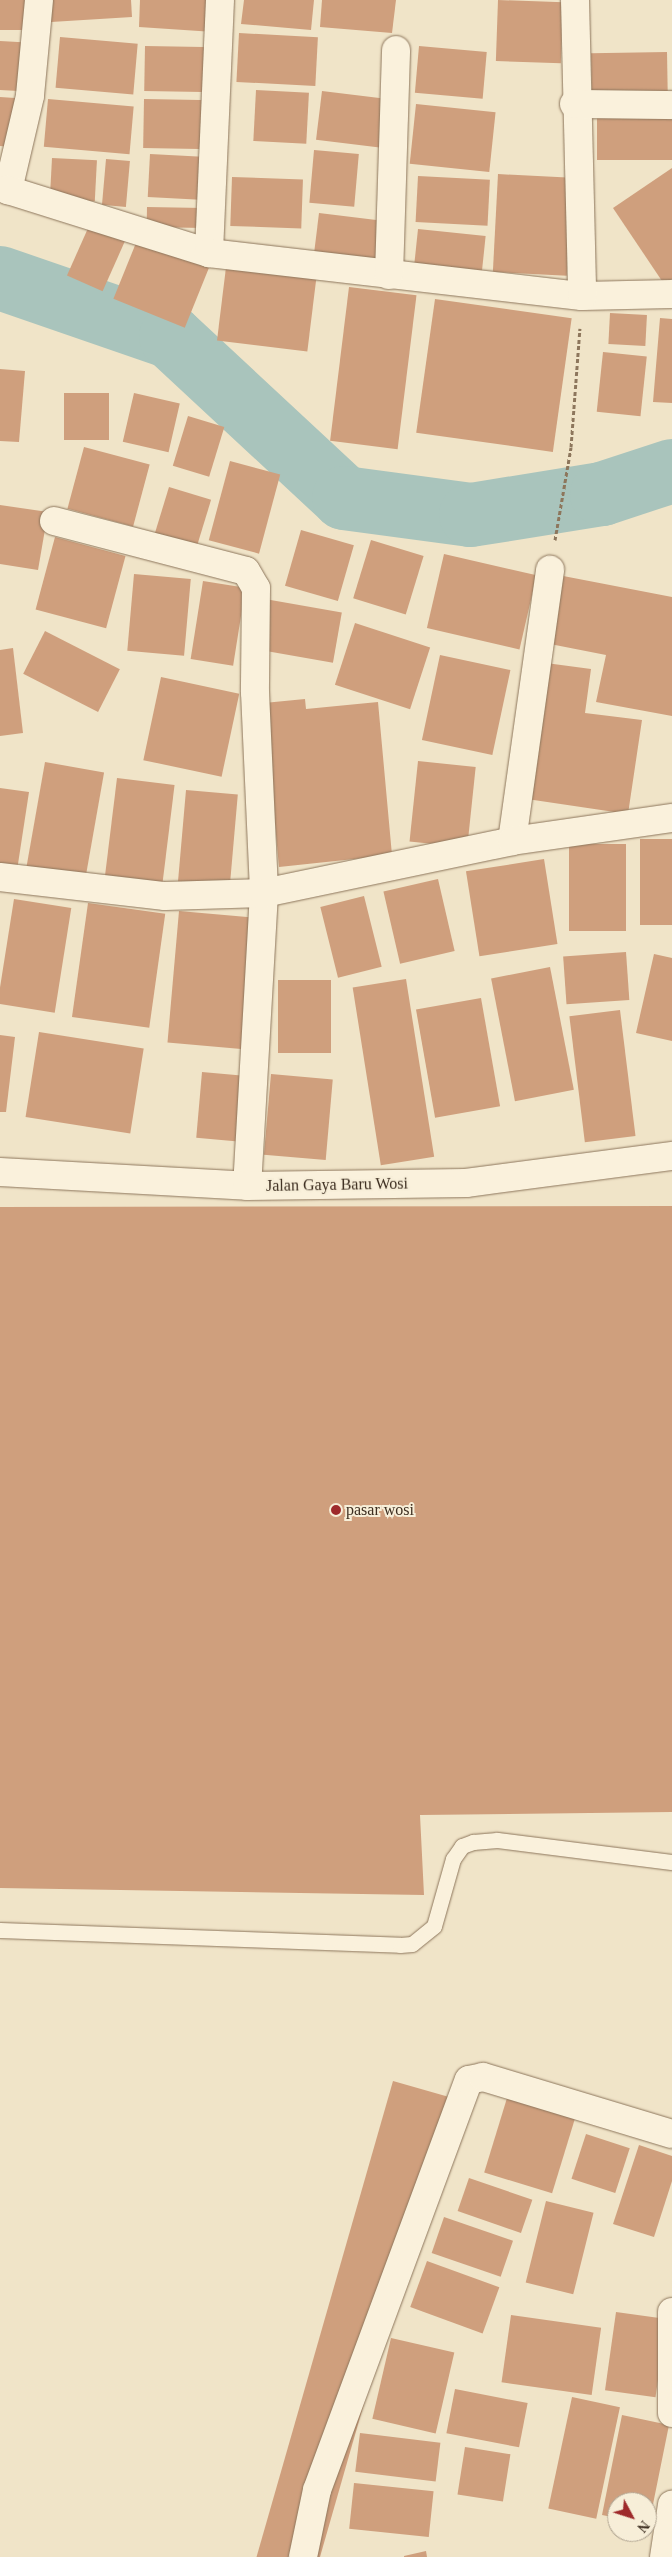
<!DOCTYPE html>
<html>
<head>
<meta charset="utf-8">
<style>
  body { margin:0 }
  #map { position:relative; width:672px; height:2557px; overflow:hidden; background:#f0e4c8; font-family:"Times New Roman",serif }
  div>[style] { position:absolute }
  .river>* { height:64px; margin:-32px; padding:0 32px; transform-origin:32px; border-radius:32px; background:#a9c4bc }
  .building>* { inset:0; background:#cf9f7d; transform-origin:0 0 }
  .path>* { height:3px; margin-top:-1.5px; transform-origin:0; background:repeating-linear-gradient(90deg,#8d765c 0 4px,transparent 0 6.5px) }
  .roads { filter:drop-shadow(0 0 1px #8d765c) drop-shadow(0 0 1px #8d765c) }
  .lane>* { height:15px; margin:-7.5px; padding:0 7.5px; transform-origin:7.5px; border-radius:7.5px; background:#faf1dc }
  .street>* { height:28px; margin:-14px; padding:0 14px; transform-origin:14px; border-radius:14px; background:#faf1dc }
  .dots>* { width:14px; height:14px; translate:-50% -50%; box-sizing:border-box; border:2px solid #f7eed8; border-radius:50% }
  span { translate:-50% -50%; white-space:nowrap; text-align:center; line-height:1.15; -webkit-text-stroke:4px #f7eed8; paint-order:stroke }
  .street-label { font-size:16px; color:#3d2e20 }
  .poi-label { font-size:16px; color:#3d2e20 }
  .left { translate:0 -50%; text-align:left }
  .north { position:absolute; left:607px; top:2492px; width:50px; height:50px; box-sizing:border-box; background:#f7eed8; border:1px solid #ada18e; border-radius:50%; rotate:130deg; font-size:14px; font-weight:700; line-height:20px; text-align:center; color:#3d2e20 }
  .north::after { content:''; display:block; margin:auto; width:18px; height:22px; background:#9e2a2b; clip-path:polygon(50% 0,100% 100%,50% 72%,0 100%) }
</style>
</head>
<body>
<div id="map">
  <div class="river">
    <i style="left:0;top:278px;width:181px;rotate:19deg"></i>
    <i style="left:171px;top:337px;width:236px;rotate:42.9deg"></i>
    <i style="left:344px;top:498px;width:128px;rotate:7.6deg"></i>
    <i style="left:471px;top:515px;width:133px;rotate:-9.1deg"></i>
    <i style="left:602px;top:494px;width:74px;rotate:-18.2deg"></i>
  </div>
  <div class="building">
    <i style="left:0;top:0;width:37px;height:30px"></i>
    <i style="clip-path:polygon(50px 0,131px 0,132px 17px,51px 22px)"></i>
    <i style="clip-path:polygon(140px 0,216px 0,214px 32px,139px 27px)"></i>
    <i style="clip-path:polygon(244px 0,314px 0,311px 30px,241px 24px)"></i>
    <i style="clip-path:polygon(322px 0,396px 0,392px 33px,320px 27px)"></i>
    <i style="left:498px;top:0;width:65px;height:61px;rotate:2deg"></i>
    <i style="left:239px;top:33px;width:79px;height:49px;rotate:3deg"></i>
    <i style="left:60px;top:37px;width:78px;height:51px;rotate:5deg"></i>
    <i style="left:0;top:41px;width:36px;height:49px;rotate:3deg"></i>
    <i style="left:145px;top:46px;width:73px;height:45px;rotate:1deg"></i>
    <i style="left:419px;top:46px;width:68px;height:47px;rotate:5deg"></i>
    <i style="left:667px;top:52px;width:44px;height:76px;rotate:89deg"></i>
    <i style="left:256px;top:90px;width:53px;height:51px;rotate:3deg"></i>
    <i style="left:322px;top:91px;width:64px;height:49px;rotate:7deg"></i>
    <i style="left:0;top:97px;width:30px;height:49px;rotate:4deg"></i>
    <i style="left:48px;top:99px;width:86px;height:48px;rotate:5deg"></i>
    <i style="left:144px;top:99px;width:70px;height:49px;rotate:1deg"></i>
    <i style="left:416px;top:104px;width:80px;height:60px;rotate:6deg"></i>
    <i style="left:672px;top:114px;width:46px;height:75px;rotate:90deg"></i>
    <i style="left:314px;top:150px;width:45px;height:53px;rotate:5deg"></i>
    <i style="left:150px;top:154px;width:57px;height:43px;rotate:3deg"></i>
    <i style="left:52px;top:158px;width:45px;height:41px;rotate:3deg"></i>
    <i style="left:106px;top:159px;width:24px;height:46px;rotate:5deg"></i>
    <i style="clip-path:polygon(672px 168px,672px 279px,664px 284px,613px 208px)"></i>
    <i style="left:498px;top:174px;width:74px;height:98px;rotate:3deg"></i>
    <i style="left:418px;top:176px;width:72px;height:46px;rotate:3deg"></i>
    <i style="left:232px;top:177px;width:71px;height:49px;rotate:2deg"></i>
    <i style="left:147px;top:207px;width:57px;height:20px;rotate:1deg"></i>
    <i style="left:319px;top:213px;width:70px;height:42px;rotate:7deg"></i>
    <i style="left:93px;top:217px;width:39px;height:64px;rotate:24deg"></i>
    <i style="left:418px;top:229px;width:68px;height:37px;rotate:6deg"></i>
    <i style="left:140px;top:233px;width:77px;height:71px;rotate:22deg"></i>
    <i style="left:227px;top:259px;width:91px;height:82px;rotate:7deg"></i>
    <i style="left:349px;top:287px;width:68px;height:155px;rotate:7deg"></i>
    <i style="left:435px;top:299px;width:138px;height:135px;rotate:8deg"></i>
    <i style="left:610px;top:313px;width:37px;height:31px;rotate:3deg"></i>
    <i style="clip-path:polygon(660px 318px,672px 319px,672px 403px,653px 402px)"></i>
    <i style="left:603px;top:352px;width:44px;height:60px;rotate:6deg"></i>
    <i style="clip-path:polygon(0 369px,25px 371px,19px 442px,0 441px)"></i>
    <i style="left:109px;top:393px;width:47px;height:45px;rotate:90deg"></i>
    <i style="left:134px;top:393px;width:47px;height:50px;rotate:13deg"></i>
    <i style="left:188px;top:416px;width:38px;height:52px;rotate:17deg"></i>
    <i style="left:84px;top:447px;width:68px;height:64px;rotate:15deg"></i>
    <i style="left:230px;top:461px;width:52px;height:82px;rotate:15deg"></i>
    <i style="left:169px;top:487px;width:44px;height:53px;rotate:17deg"></i>
    <i style="clip-path:polygon(0 505px,48px 512px,38px 570px,0 564px)"></i>
    <i style="left:301px;top:530px;width:55px;height:58px;rotate:16deg"></i>
    <i style="left:55px;top:537px;width:73px;height:75px;rotate:15deg"></i>
    <i style="left:371px;top:540px;width:55px;height:61px;rotate:17deg"></i>
    <i style="left:444px;top:554px;width:95px;height:76px;rotate:13deg"></i>
    <i style="left:134px;top:574px;width:57px;height:77px;rotate:5deg"></i>
    <i style="clip-path:polygon(558px 575px,672px 597px,672px 716px,596px 702px,606px 655px,545px 643px)"></i>
    <i style="left:203px;top:581px;width:43px;height:79px;rotate:9deg"></i>
    <i style="left:265px;top:599px;width:78px;height:51px;rotate:10deg"></i>
    <i style="left:355px;top:623px;width:79px;height:65px;rotate:18deg"></i>
    <i style="left:45px;top:631px;width:84px;height:48px;rotate:27deg"></i>
    <i style="clip-path:polygon(13px 648px,23px 733px,0 736px,0 650px)"></i>
    <i style="left:440px;top:655px;width:72px;height:87px;rotate:12deg"></i>
    <i style="clip-path:polygon(546px 663px,591px 669px,585px 713px,642px 720px,628px 814px,527px 799px)"></i>
    <i style="left:161px;top:677px;width:80px;height:85px;rotate:12deg"></i>
    <i style="clip-path:polygon(305px 699px,306px 709px,378px 702px,392px 855px,279px 867px,264px 703px)"></i>
    <i style="left:418px;top:761px;width:58px;height:81px;rotate:6deg"></i>
    <i style="left:45px;top:762px;width:60px;height:109px;rotate:10deg"></i>
    <i style="left:117px;top:778px;width:58px;height:104px;rotate:7deg"></i>
    <i style="clip-path:polygon(0 788px,29px 792px,16px 877px,0 875px)"></i>
    <i style="left:186px;top:790px;width:52px;height:98px;rotate:5deg"></i>
    <i style="left:640px;top:839px;width:32px;height:86px"></i>
    <i style="left:569px;top:844px;width:57px;height:87px"></i>
    <i style="left:544px;top:859px;width:86px;height:79px;rotate:81deg"></i>
    <i style="left:438px;top:879px;width:74px;height:56px;rotate:77deg"></i>
    <i style="left:364px;top:896px;width:73px;height:45px;rotate:76deg"></i>
    <i style="left:14px;top:899px;width:58px;height:106px;rotate:9deg"></i>
    <i style="left:88px;top:903px;width:78px;height:115px;rotate:8deg"></i>
    <i style="left:179px;top:911px;width:74px;height:132px;rotate:5deg"></i>
    <i style="left:626px;top:952px;width:48px;height:63px;rotate:86deg"></i>
    <i style="clip-path:polygon(654px 954px,672px 958px,672px 1041px,636px 1033px)"></i>
    <i style="left:550px;top:967px;width:125px;height:60px;rotate:79deg"></i>
    <i style="left:406px;top:979px;width:180px;height:54px;rotate:81deg"></i>
    <i style="left:278px;top:980px;width:53px;height:73px"></i>
    <i style="left:481px;top:998px;width:110px;height:66px;rotate:80deg"></i>
    <i style="left:620px;top:1010px;width:127px;height:51px;rotate:83deg"></i>
    <i style="left:39px;top:1032px;width:106px;height:86px;rotate:9deg"></i>
    <i style="clip-path:polygon(0 1035px,15px 1037px,6px 1112px,0 1112px)"></i>
    <i style="left:202px;top:1072px;width:42px;height:66px;rotate:5deg"></i>
    <i style="left:271px;top:1074px;width:62px;height:81px;rotate:5deg"></i>
    <i style="clip-path:polygon(672px 1206px,672px 1812px,420px 1815px,424px 1895px,0 1888px,0 1207px)"></i>
    <i style="left:393px;top:2081px;width:61px;height:506px;rotate:16deg"></i>
    <i style="left:507px;top:2098px;width:71px;height:78px;rotate:17deg"></i>
    <i style="left:586px;top:2134px;width:46px;height:47px;rotate:18deg"></i>
    <i style="clip-path:polygon(639px 2145px,672px 2156px,672px 2181px,654px 2237px,613px 2224px)"></i>
    <i style="left:469px;top:2178px;width:67px;height:35px;rotate:19deg"></i>
    <i style="left:546px;top:2201px;width:49px;height:84px;rotate:14deg"></i>
    <i style="left:444px;top:2217px;width:73px;height:38px;rotate:19deg"></i>
    <i style="left:427px;top:2261px;width:77px;height:49px;rotate:20deg"></i>
    <i style="left:616px;top:2312px;width:51px;height:79px;rotate:8deg"></i>
    <i style="left:511px;top:2315px;width:91px;height:68px;rotate:8deg"></i>
    <i style="left:391px;top:2338px;width:65px;height:83px;rotate:13deg"></i>
    <i style="left:455px;top:2389px;width:74px;height:45px;rotate:11deg"></i>
    <i style="left:572px;top:2397px;width:49px;height:114px;rotate:12deg"></i>
    <i style="clip-path:polygon(622px 2415px,669px 2425px,649px 2524px,647px 2502px,617px 2502px,617px 2518px,602px 2515px)"></i>
    <i style="left:360px;top:2433px;width:81px;height:39px;rotate:7deg"></i>
    <i style="left:465px;top:2447px;width:46px;height:48px;rotate:9deg"></i>
    <i style="left:354px;top:2483px;width:80px;height:46px;rotate:6deg"></i>
    <i style="clip-path:polygon(426px 2551px,427px 2557px,404px 2557px,404px 2556px)"></i>
  </div>
  <div class="path">
    <i style="left:555px;top:540px;width:94px;rotate:-80.2deg"></i>
    <i style="left:571px;top:447px;width:119px;rotate:-85.7deg"></i>
  </div>
  <div class="roads">
    <div class="lane">
      <i style="left:0;top:1930px;width:400px;rotate:2.1deg"></i>
      <i style="left:400px;top:1945px;width:12px;rotate:-5deg"></i>
      <i style="left:412px;top:1944px;width:28px;rotate:-39deg"></i>
      <i style="left:434px;top:1926px;width:70px;rotate:-74.2deg"></i>
      <i style="left:453px;top:1859px;width:16px;rotate:-55deg"></i>
      <i style="left:462px;top:1846px;width:12px;rotate:-20deg"></i>
      <i style="left:473px;top:1842px;width:24px;rotate:-5deg"></i>
      <i style="left:497px;top:1840px;width:176px;rotate:7.2deg"></i>
    </div>
    <div class="street">
      <i style="left:39px;top:0;width:96px;rotate:95.4deg"></i>
      <i style="left:30px;top:96px;width:97px;rotate:103.2deg"></i>
      <i style="left:8px;top:190px;width:211px;rotate:17.4deg"></i>
      <i style="left:220px;top:0;width:253px;rotate:92.5deg"></i>
      <i style="left:209px;top:253px;width:375px;rotate:6.6deg"></i>
      <i style="left:582px;top:296px;width:90px;rotate:-1.3deg"></i>
      <i style="left:575px;top:0;width:296px;rotate:88.6deg"></i>
      <i style="left:574px;top:104px;width:98px;rotate:0.6deg"></i>
      <i style="left:389px;top:275px;width:225px;rotate:-88.2deg"></i>
      <i style="left:54px;top:521px;width:198px;rotate:14.6deg"></i>
      <i style="left:246px;top:571px;width:20px;rotate:60deg"></i>
      <i style="left:256px;top:588px;width:104px;rotate:90.6deg"></i>
      <i style="left:255px;top:692px;width:201px;rotate:87.4deg"></i>
      <i style="left:264px;top:893px;width:293px;rotate:93.3deg"></i>
      <i style="left:512px;top:841px;width:274px;rotate:-82deg"></i>
      <i style="left:0;top:877px;width:166px;rotate:6.6deg"></i>
      <i style="left:165px;top:896px;width:99px;rotate:-1.7deg"></i>
      <i style="left:264px;top:893px;width:253px;rotate:-11.8deg"></i>
      <i style="left:512px;top:841px;width:162px;rotate:-8.2deg"></i>
      <i style="left:0;top:1172px;width:247px;rotate:3.2deg"></i>
      <i style="left:247px;top:1186px;width:219px;rotate:-0.8deg"></i>
      <i style="left:466px;top:1183px;width:208px;rotate:-7.5deg"></i>
      <i style="left:672px;top:2312px;width:101px;rotate:90deg"></i>
      <i style="left:303px;top:2557px;width:68px;rotate:-78.2deg"></i>
      <i style="left:317px;top:2490px;width:437px;rotate:-69.7deg"></i>
      <i style="left:469px;top:2080px;width:14px;rotate:-12deg"></i>
      <i style="left:483px;top:2077px;width:197px;rotate:16.8deg"></i>
      <i style="left:664px;top:2557px;width:53px;rotate:-81.3deg"></i>
    </div>
  </div>
  <div class="dots">
    <i style="left:336px;top:1510px;background:#9e2a2b"></i>
  </div>
  <div class="street-label">
    <span style="left:337px;top:1185px;rotate:-1deg">Jalan Gaya Baru Wosi</span>
  </div>
  <div class="poi-label">
    <span class="left" style="left:346px;top:1510px">pasar wosi</span>
  </div>
  <div class="north">N</div>
</div>
</body>
</html>
